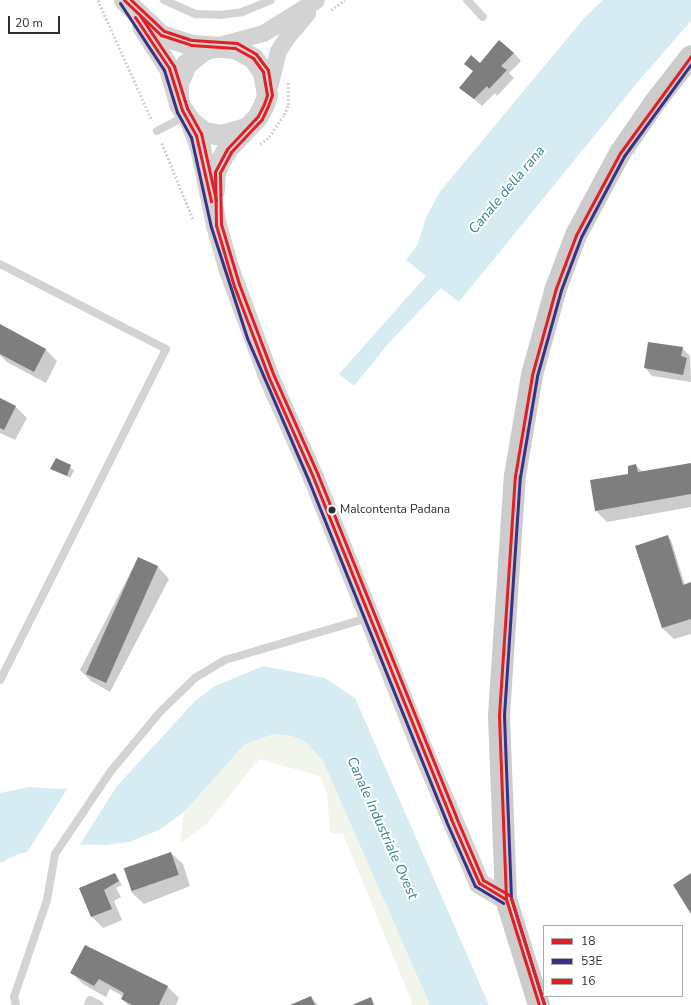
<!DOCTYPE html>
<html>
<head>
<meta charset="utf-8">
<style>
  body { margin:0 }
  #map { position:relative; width:691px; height:1005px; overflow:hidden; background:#fff; font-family:"Nunito Sans",sans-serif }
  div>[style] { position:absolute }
  .green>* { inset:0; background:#f2f5eb }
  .water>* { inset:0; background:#d6ecf2 }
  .pier>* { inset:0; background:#fff }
  .shadow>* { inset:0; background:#0003; transform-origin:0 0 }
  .building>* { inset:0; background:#7e7e7e; transform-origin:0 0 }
  .path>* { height:2.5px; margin-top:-1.25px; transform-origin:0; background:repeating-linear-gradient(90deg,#d3d3d3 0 2px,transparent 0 4px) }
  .service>* { height:8px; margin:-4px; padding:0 4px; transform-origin:4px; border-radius:4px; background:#d3d3d3 }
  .minor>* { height:17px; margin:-8.5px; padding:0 8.5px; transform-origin:8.5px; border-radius:8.5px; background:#d3d3d3 }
  .tertiary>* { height:21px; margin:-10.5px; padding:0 10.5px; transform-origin:10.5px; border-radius:10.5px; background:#d3d3d3 }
  .secondary>* { height:22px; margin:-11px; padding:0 11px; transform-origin:11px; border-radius:11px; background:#ccc }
  .bus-1>* { height:3px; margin:-1.5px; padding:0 1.5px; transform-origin:1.5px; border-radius:1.5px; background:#e31e24 }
  .bus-2>* { height:3px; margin:-1.5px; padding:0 1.5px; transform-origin:1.5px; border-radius:1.5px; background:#393185 }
  .bus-3>* { height:3px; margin:-1.5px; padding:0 1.5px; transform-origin:1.5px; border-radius:1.5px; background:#e31e24 }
  .dots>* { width:11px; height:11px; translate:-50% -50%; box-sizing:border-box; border:2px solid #fff; border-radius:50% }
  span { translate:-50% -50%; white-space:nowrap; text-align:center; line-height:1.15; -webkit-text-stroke:4px #fff; paint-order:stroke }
  .bus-label { font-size:12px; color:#2e2e2e }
  .left { translate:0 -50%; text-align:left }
  .water-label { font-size:14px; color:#377e94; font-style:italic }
  .legend { position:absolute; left:543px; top:925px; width:140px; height:72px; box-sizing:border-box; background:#fff; border:1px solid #ababab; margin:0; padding:5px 7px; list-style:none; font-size:12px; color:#2e2e2e }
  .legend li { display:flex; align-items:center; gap:8px; height:20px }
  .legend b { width:20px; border:1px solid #ababab }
  .scale { position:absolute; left:8px; top:16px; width:52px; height:18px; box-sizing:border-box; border:2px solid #2e2e2e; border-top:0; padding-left:5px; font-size:12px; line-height:14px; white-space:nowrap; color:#2e2e2e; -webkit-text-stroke:3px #fff; paint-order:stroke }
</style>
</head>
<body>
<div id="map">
  <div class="green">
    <i style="clip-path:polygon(274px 734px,292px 736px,306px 742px,323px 761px,430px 1005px,413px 1005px,343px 834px,330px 833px,327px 794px,320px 776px,259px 759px,207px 824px,180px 843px,184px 812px,245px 744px)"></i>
  </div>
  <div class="water">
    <i style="clip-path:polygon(603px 0,691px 0,691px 21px,642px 77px,459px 302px,441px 288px,388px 344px,354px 386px,339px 374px,426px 276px,406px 260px,418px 244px,425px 220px,439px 193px,585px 17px)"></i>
    <i style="clip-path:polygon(263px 666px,325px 678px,355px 698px,489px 1005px,430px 1005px,323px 761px,306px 742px,292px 736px,274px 734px,245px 744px,184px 812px,159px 830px,129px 842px,106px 845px,69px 844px,18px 854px,0 863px,0 793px,29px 787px,62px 789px,118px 785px,195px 701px,215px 686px)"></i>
  </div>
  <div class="pier">
    <i style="clip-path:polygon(120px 781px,79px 846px,26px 854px,69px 786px)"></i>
  </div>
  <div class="shadow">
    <i style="clip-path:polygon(514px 53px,521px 61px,509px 73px,514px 78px,497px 96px,495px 93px,482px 106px,461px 88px,480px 64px)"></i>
    <i style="clip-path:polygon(0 325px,46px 350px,57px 361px,46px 383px,7px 362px,0 355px)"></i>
    <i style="clip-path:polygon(682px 348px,690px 356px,691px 382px,652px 376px,645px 368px)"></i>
    <i style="clip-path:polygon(0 399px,16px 407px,27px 418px,15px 440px,0 433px)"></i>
    <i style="left:56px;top:460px;width:21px;height:9px;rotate:29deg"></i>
    <i style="clip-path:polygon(691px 464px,691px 507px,607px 522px,596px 511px,629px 475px,635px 465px,643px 472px)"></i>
    <i style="clip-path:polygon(667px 537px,671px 540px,685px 585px,691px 583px,691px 634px,674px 639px,662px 628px,636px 546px)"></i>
    <i style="clip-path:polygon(138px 558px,158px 567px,169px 579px,110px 692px,91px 681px,80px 670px)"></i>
    <i style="clip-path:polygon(171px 853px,183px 864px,190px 886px,144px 904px,132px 893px,126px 870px)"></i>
    <i style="clip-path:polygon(115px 874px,122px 885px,116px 888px,121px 897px,114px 901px,122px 920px,103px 928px,92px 917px,80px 888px)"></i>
    <i style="clip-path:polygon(86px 947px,168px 987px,179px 998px,176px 1005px,128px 1005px,122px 999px,123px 996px,110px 989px,106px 997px,83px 984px,71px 972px)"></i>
    <i style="clip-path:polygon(311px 998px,318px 1005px,293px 1005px)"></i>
  </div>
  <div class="building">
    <i style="clip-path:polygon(499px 40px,514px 53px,501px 66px,507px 70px,489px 89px,487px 86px,474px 99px,459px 88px,473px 71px,464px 64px,471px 55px,480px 63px)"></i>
    <i style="clip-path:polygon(0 324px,46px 349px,34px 372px,0 354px)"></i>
    <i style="clip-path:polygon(648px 342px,683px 347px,681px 356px,687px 358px,683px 375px,644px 368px)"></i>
    <i style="clip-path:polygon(0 398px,16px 406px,4px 430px,0 428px)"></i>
    <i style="clip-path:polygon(56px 458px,71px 465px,67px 476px,50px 469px)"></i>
    <i style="clip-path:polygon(691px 463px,691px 494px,595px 511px,590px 480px,628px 474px,628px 466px,636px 464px,638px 472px)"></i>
    <i style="clip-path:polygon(668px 535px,683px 585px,691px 582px,691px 619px,662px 628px,635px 546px)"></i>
    <i style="left:138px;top:557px;width:22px;height:128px;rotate:24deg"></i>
    <i style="left:171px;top:852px;width:24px;height:50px;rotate:71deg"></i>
    <i style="clip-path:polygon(115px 873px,119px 881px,104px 890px,112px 909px,91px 917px,79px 888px)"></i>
    <i style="clip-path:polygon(691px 873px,691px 914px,673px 885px)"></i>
    <i style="clip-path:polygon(85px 945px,168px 986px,159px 1005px,132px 1005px,121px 999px,124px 993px,99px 979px,94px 986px,70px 973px)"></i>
    <i style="clip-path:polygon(311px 996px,315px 1005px,290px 1005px)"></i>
    <i style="clip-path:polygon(371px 997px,374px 1005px,352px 1005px)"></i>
  </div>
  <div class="path">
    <i style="left:98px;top:0;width:132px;rotate:65.8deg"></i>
    <i style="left:331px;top:10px;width:17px;rotate:-36deg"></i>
    <i style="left:162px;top:143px;width:84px;rotate:67.7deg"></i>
    <i style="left:260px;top:144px;width:11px;rotate:-38deg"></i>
    <i style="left:269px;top:137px;width:27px;rotate:-56deg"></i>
    <i style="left:284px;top:115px;width:11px;rotate:-68deg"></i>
    <i style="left:288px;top:105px;width:22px;rotate:-90deg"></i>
  </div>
  <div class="service">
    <i style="left:164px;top:0;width:35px;rotate:24deg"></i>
    <i style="left:196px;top:14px;width:23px;rotate:2deg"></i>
    <i style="left:219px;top:15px;width:23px;rotate:-7deg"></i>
    <i style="left:242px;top:12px;width:31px;rotate:-22deg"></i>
    <i style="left:467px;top:0;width:23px;rotate:47deg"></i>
    <i style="left:157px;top:131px;width:32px;rotate:-28deg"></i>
    <i style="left:0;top:264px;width:186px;rotate:27.1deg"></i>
    <i style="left:166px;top:349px;width:370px;rotate:116.6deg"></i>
    <i style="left:16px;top:1005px;width:8px;rotate:-104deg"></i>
    <i style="left:14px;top:997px;width:102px;rotate:-71.2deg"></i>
    <i style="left:47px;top:900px;width:47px;rotate:-80.1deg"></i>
    <i style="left:55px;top:854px;width:100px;rotate:-56deg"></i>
    <i style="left:111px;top:771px;width:77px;rotate:-50.3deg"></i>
    <i style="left:160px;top:712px;width:49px;rotate:-44.2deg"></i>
    <i style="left:195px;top:678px;width:35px;rotate:-31deg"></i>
    <i style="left:225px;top:660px;width:149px;rotate:-16.4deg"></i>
    <i style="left:88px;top:1005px;width:5px;rotate:-68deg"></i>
    <i style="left:90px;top:1000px;width:11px;rotate:27deg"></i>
  </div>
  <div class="minor">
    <i style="left:219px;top:45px;width:46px;rotate:-15.3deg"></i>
    <i style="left:263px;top:33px;width:62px;rotate:-31.9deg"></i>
    <i style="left:268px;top:91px;width:41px;rotate:-76deg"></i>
    <i style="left:278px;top:51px;width:15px;rotate:-58deg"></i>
    <i style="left:286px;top:38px;width:33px;rotate:-50deg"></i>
  </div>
  <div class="tertiary">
    <i style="left:124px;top:0;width:51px;rotate:43.4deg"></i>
    <i style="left:161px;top:35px;width:32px;rotate:18deg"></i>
    <i style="left:191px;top:45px;width:44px;rotate:3.9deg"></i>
    <i style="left:235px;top:48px;width:21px;rotate:29deg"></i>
    <i style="left:253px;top:58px;width:17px;rotate:54deg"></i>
    <i style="left:263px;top:72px;width:23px;rotate:80deg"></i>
    <i style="left:267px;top:95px;width:9px;rotate:108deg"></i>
    <i style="left:264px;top:104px;width:13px;rotate:117deg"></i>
    <i style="left:258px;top:116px;width:45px;rotate:133.2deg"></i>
    <i style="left:227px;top:149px;width:14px;rotate:120deg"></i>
    <i style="left:220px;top:161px;width:12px;rotate:114deg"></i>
    <i style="left:215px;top:172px;width:18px;rotate:93deg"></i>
    <i style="left:142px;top:26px;width:50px;rotate:57.3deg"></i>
    <i style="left:169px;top:68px;width:37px;rotate:74deg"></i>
    <i style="left:179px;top:104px;width:20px;rotate:57deg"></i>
    <i style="left:190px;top:121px;width:18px;rotate:38deg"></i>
    <i style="left:204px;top:132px;width:17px;rotate:10deg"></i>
    <i style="left:221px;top:135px;width:26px;rotate:-16deg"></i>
    <i style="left:178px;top:95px;width:12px;rotate:-90deg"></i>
    <i style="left:178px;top:83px;width:21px;rotate:-67deg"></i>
    <i style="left:186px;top:64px;width:21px;rotate:-39deg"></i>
    <i style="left:202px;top:51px;width:12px;rotate:-20deg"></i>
    <i style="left:190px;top:121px;width:28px;rotate:69deg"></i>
    <i style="left:200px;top:147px;width:80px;rotate:78.4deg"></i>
    <i style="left:216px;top:225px;width:47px;rotate:73.9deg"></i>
    <i style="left:229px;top:270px;width:115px;rotate:69.7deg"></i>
    <i style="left:269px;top:378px;width:108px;rotate:66deg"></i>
    <i style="left:313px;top:477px;width:291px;rotate:68.2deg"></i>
    <i style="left:421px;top:747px;width:148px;rotate:66.9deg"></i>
    <i style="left:479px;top:883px;width:31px;rotate:31deg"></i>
  </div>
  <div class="secondary">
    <i style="left:539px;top:1005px;width:111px;rotate:-107.3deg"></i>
    <i style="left:506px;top:899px;width:184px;rotate:-92.2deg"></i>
    <i style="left:499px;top:715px;width:240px;rotate:-86.2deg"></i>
    <i style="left:515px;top:476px;width:102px;rotate:-80.4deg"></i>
    <i style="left:532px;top:375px;width:90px;rotate:-74.6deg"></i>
    <i style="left:556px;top:288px;width:57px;rotate:-69.3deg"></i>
    <i style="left:576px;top:235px;width:93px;rotate:-61.8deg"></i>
    <i style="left:620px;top:153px;width:62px;rotate:-55.5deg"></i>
    <i style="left:655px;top:102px;width:58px;rotate:-52deg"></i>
  </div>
  <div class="bus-1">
    <i style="left:124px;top:0;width:51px;rotate:43.4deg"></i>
    <i style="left:161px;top:35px;width:32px;rotate:18deg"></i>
    <i style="left:191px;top:45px;width:44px;rotate:3.9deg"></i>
    <i style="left:235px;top:48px;width:21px;rotate:29deg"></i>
    <i style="left:253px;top:58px;width:17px;rotate:54deg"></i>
    <i style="left:263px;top:72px;width:23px;rotate:80deg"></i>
    <i style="left:267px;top:95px;width:9px;rotate:108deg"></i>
    <i style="left:264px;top:104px;width:13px;rotate:117deg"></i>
    <i style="left:258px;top:116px;width:45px;rotate:133.2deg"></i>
    <i style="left:227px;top:149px;width:26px;rotate:118deg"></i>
    <i style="left:215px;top:172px;width:53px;rotate:88.9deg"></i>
    <i style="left:216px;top:225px;width:64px;rotate:73.6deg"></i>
    <i style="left:234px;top:286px;width:98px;rotate:69.2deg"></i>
    <i style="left:269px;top:378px;width:108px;rotate:66deg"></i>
    <i style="left:313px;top:477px;width:369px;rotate:68deg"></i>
    <i style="left:451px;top:819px;width:70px;rotate:66.4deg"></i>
    <i style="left:479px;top:883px;width:31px;rotate:31deg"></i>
    <i style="left:135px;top:17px;width:61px;rotate:56.3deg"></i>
    <i style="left:169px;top:68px;width:44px;rotate:72.8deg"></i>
    <i style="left:182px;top:110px;width:29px;rotate:61deg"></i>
    <i style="left:196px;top:135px;width:68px;rotate:77.2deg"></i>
    <i style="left:539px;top:1005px;width:111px;rotate:-107.3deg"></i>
    <i style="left:506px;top:899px;width:184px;rotate:-92.2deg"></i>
    <i style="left:499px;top:715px;width:240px;rotate:-86.2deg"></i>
    <i style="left:515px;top:476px;width:102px;rotate:-80.4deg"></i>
    <i style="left:532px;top:375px;width:90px;rotate:-74.6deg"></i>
    <i style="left:556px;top:288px;width:57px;rotate:-69.3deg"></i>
    <i style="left:576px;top:235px;width:93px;rotate:-61.8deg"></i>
    <i style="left:620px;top:153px;width:120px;rotate:-53.8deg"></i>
  </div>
  <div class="bus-2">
    <i style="left:120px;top:3px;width:80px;rotate:56.7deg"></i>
    <i style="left:164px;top:70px;width:44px;rotate:72.8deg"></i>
    <i style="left:177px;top:112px;width:29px;rotate:61deg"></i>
    <i style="left:191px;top:137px;width:92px;rotate:77.5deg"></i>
    <i style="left:211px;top:227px;width:117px;rotate:72deg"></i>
    <i style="left:247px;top:338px;width:154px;rotate:66.6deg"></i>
    <i style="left:308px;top:479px;width:369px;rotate:68deg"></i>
    <i style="left:446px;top:821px;width:71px;rotate:66deg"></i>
    <i style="left:475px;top:886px;width:33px;rotate:31deg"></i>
    <i style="left:544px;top:1004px;width:111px;rotate:-107.3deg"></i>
    <i style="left:511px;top:898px;width:183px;rotate:-92.2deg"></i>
    <i style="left:504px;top:715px;width:239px;rotate:-86.2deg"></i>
    <i style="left:520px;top:477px;width:102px;rotate:-80.4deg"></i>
    <i style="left:537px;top:376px;width:89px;rotate:-74.4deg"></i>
    <i style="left:561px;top:290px;width:57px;rotate:-69.3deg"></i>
    <i style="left:581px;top:237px;width:92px;rotate:-62deg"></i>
    <i style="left:624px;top:156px;width:114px;rotate:-53.9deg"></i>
  </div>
  <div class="bus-3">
    <i style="left:131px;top:0;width:45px;rotate:43.2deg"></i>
    <i style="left:164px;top:31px;width:29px;rotate:18deg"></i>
    <i style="left:192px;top:40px;width:45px;rotate:3.8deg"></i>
    <i style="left:237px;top:43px;width:22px;rotate:30deg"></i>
    <i style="left:256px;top:54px;width:20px;rotate:53deg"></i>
    <i style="left:268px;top:70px;width:25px;rotate:81deg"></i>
    <i style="left:272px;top:95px;width:12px;rotate:110deg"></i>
    <i style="left:268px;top:106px;width:14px;rotate:115deg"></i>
    <i style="left:262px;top:119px;width:45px;rotate:133.2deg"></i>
    <i style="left:231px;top:152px;width:24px;rotate:118deg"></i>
    <i style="left:220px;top:173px;width:51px;rotate:88.9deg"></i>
    <i style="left:221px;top:224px;width:63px;rotate:73.3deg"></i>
    <i style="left:239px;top:284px;width:98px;rotate:69.2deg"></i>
    <i style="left:274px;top:376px;width:108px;rotate:66deg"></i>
    <i style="left:318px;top:475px;width:369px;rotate:68deg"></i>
    <i style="left:456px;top:817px;width:69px;rotate:66.8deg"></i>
    <i style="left:483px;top:880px;width:30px;rotate:30deg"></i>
    <i style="left:139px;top:14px;width:63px;rotate:56.1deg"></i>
    <i style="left:174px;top:66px;width:44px;rotate:72.8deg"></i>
    <i style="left:187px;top:108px;width:29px;rotate:61deg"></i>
    <i style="left:201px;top:133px;width:69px;rotate:77.4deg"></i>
    <i style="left:511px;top:898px;width:111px;rotate:72.7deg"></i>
  </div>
  <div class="dots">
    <i style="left:332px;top:510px;background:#2e2e2e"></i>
  </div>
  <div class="bus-label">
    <span class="left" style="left:340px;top:510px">Malcontenta Padana</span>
  </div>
  <div class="water-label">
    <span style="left:507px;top:190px;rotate:-50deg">Canale della rana</span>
    <span style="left:382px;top:828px;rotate:66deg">Canale Industriale Ovest</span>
  </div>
  <ul class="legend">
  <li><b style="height:5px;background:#e31e24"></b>18</li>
  <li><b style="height:5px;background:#393185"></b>53E</li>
  <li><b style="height:5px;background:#e31e24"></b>16</li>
  </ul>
  <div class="scale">20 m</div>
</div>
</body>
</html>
